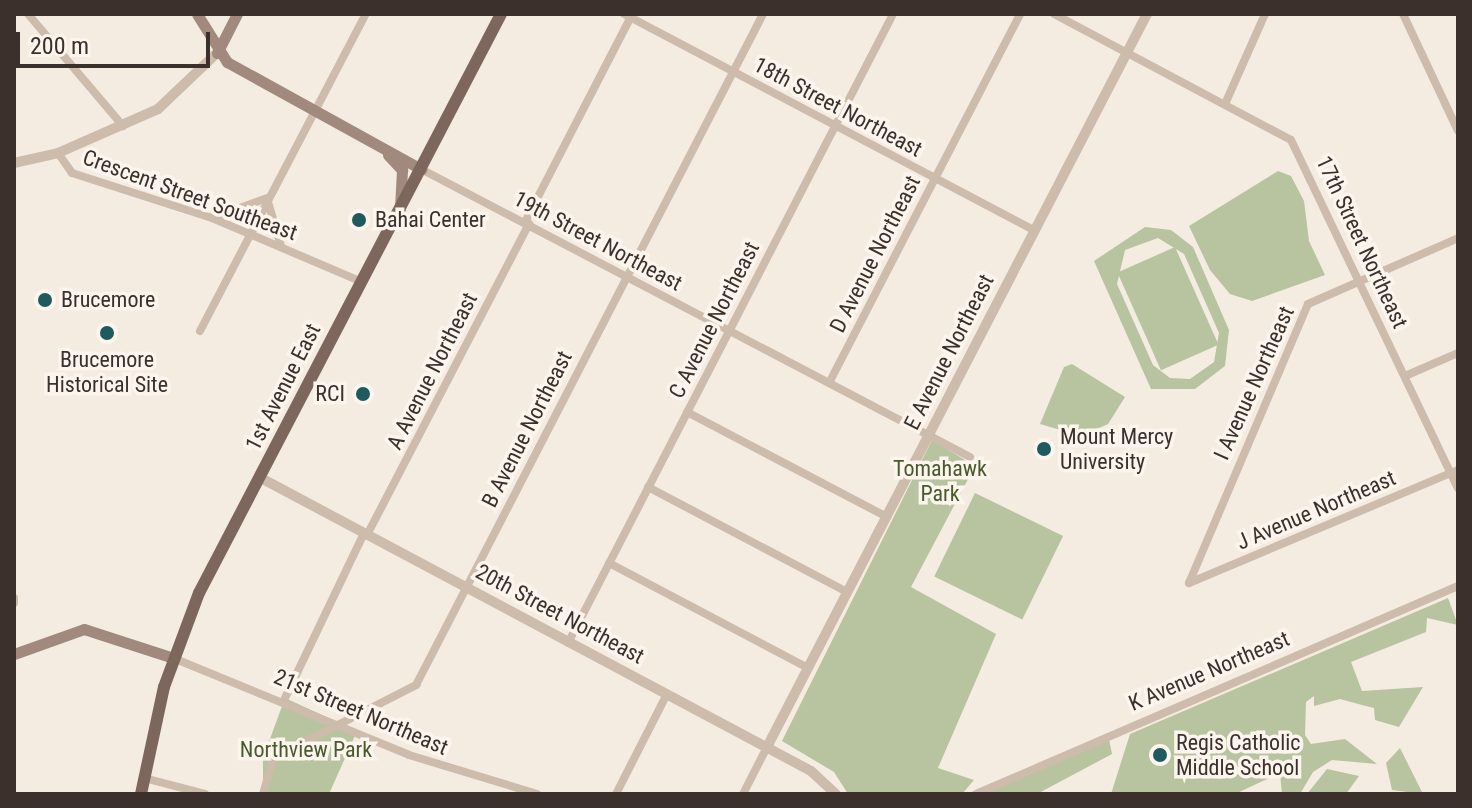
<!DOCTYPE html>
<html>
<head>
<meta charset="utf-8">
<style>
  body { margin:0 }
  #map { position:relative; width:1472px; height:808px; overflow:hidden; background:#f4ebe1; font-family:"Roboto Condensed",sans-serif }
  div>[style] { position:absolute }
  .green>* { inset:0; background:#b8c4a0; transform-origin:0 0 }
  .minor>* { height:8px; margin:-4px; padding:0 4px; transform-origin:4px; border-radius:4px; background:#cdbbac }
  .tertiary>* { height:10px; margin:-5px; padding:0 5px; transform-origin:5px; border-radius:5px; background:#cdbbac }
  .secondary>* { height:11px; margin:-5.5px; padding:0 5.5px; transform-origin:5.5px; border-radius:5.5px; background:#a18a7d }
  .primary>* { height:12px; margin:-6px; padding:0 6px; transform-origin:6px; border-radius:6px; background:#7d675c }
  .dots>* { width:22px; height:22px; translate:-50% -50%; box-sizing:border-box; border:4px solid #fbf5ee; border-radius:50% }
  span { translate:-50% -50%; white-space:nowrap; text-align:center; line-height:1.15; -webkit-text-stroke:7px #fbf5ee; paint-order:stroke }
  .street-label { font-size:22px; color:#3b302b }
  .poi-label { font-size:22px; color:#3b302b }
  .left { translate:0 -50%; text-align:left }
  .right { translate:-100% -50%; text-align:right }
  .park-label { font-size:22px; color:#4a5a2e }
  .frame { position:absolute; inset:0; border:16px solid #3b302b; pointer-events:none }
  .scale { position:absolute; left:16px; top:32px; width:194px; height:36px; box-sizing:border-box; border:4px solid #3b302b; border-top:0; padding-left:10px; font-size:24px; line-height:28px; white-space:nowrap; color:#3b302b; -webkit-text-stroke:6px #fbf5ee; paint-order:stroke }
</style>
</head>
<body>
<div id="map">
  <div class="green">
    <i style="clip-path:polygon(1278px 171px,1291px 176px,1304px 201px,1309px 241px,1325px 275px,1252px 301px,1230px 294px,1210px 270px,1189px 226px)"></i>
    <i style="clip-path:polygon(evenodd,1145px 227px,1171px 230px,1193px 247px,1229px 330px,1225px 366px,1195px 389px,1151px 389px,1094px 261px,1145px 227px,1158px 238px,1184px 254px,1219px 333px,1214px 362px,1190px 379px,1170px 378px,1153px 365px,1117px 284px,1125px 250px,1158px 238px)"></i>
    <i style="left:1175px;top:247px;width:107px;height:63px;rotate:66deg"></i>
    <i style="clip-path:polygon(1072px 364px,1125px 397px,1108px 424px,1081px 436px,1040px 424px,1064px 367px)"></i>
    <i style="clip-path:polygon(932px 440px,975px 466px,911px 587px,996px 634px,938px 768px,974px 780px,962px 794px,848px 794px,834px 772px,782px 741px)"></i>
    <i style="left:975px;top:493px;width:98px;height:93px;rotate:26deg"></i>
    <i style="clip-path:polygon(1448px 598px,1458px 625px,1427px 618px,1426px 632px,1351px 662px,1362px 691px,1423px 687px,1399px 727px,1375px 720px,1374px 708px,1362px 705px,1340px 699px,1314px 706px,1314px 696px,1306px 702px,1305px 735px,1311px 744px,1345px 739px,1377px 764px,1332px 760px,1313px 772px,1300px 794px,1282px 794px,1280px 773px,1235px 794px,1111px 794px,1130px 734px)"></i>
    <i style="clip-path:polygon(285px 698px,357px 731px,329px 794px,263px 794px,263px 758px)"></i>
    <i style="clip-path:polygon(1109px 739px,1112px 754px,1037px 794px,982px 794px)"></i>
    <i style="clip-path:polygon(1400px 748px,1423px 794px,1392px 790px,1386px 763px)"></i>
    <i style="clip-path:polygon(1327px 769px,1359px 776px,1346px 794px,1307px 794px)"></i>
  </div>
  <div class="minor">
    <i style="left:28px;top:14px;width:147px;rotate:49.7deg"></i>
    <i style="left:624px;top:14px;width:465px;rotate:27.8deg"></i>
    <i style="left:1054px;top:14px;width:268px;rotate:28deg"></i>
    <i style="left:1291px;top:140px;width:386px;rotate:64.4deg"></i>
    <i style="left:1403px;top:14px;width:129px;rotate:64.8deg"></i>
    <i style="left:1225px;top:104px;width:98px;rotate:-66deg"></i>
    <i style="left:58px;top:153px;width:24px;rotate:55deg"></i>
    <i style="left:72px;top:173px;width:147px;rotate:17.8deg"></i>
    <i style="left:212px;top:218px;width:161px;rotate:23.1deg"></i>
    <i style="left:421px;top:169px;width:620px;rotate:27.68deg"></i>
    <i style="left:268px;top:202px;width:46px;rotate:73.5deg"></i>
    <i style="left:213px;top:218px;width:58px;rotate:-20.3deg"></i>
    <i style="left:525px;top:222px;width:233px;rotate:-62.7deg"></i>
    <i style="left:200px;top:331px;width:358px;rotate:-62.4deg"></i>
    <i style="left:1405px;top:376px;width:58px;rotate:-23.5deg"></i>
    <i style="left:829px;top:383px;width:416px;rotate:-62.6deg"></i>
    <i style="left:687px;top:412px;width:226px;rotate:27.7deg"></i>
    <i style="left:648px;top:487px;width:225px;rotate:27.8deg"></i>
    <i style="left:367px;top:535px;width:351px;rotate:-62.5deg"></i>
    <i style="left:609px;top:563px;width:225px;rotate:27.8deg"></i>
    <i style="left:1189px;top:583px;width:303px;rotate:-66.9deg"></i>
    <i style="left:1308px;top:304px;width:164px;rotate:-23.7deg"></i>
    <i style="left:1189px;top:583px;width:292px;rotate:-22.8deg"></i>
    <i style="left:14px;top:598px;width:5px;rotate:90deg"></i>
    <i style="left:568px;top:643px;width:708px;rotate:-62.67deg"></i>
    <i style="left:173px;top:658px;width:255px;rotate:22.3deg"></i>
    <i style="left:409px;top:755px;width:134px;rotate:16.9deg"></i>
    <i style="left:285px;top:698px;width:183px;rotate:-64.4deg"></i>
    <i style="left:144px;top:778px;width:63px;rotate:14.7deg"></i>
    <i style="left:263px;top:794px;width:37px;rotate:-74deg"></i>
    <i style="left:273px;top:758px;width:161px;rotate:-27deg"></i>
    <i style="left:416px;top:685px;width:755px;rotate:-62.65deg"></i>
    <i style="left:616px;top:794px;width:112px;rotate:-63deg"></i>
    <i style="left:743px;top:794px;width:53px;rotate:-62.9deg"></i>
    <i style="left:976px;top:794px;width:525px;rotate:-23.34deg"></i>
  </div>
  <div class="tertiary">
    <i style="left:14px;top:163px;width:45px;rotate:-12.8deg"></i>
    <i style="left:58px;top:153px;width:109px;rotate:-23.7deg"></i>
    <i style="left:158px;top:109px;width:81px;rotate:-43.5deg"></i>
    <i style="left:259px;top:477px;width:625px;rotate:28.04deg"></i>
    <i style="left:811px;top:771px;width:34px;rotate:43deg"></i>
    <i style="left:767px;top:747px;width:826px;rotate:-62.6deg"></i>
  </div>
  <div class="secondary">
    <i style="left:197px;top:14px;width:57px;rotate:58deg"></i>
    <i style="left:227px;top:62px;width:222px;rotate:28.9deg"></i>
    <i style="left:217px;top:53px;width:44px;rotate:-62.9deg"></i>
    <i style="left:388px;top:155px;width:21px;rotate:47deg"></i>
    <i style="left:402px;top:170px;width:39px;rotate:93deg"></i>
    <i style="left:14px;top:654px;width:74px;rotate:-19.7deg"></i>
    <i style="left:84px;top:629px;width:94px;rotate:18deg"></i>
  </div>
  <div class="primary">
    <i style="left:141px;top:794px;width:109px;rotate:-77.9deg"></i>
    <i style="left:164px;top:687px;width:100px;rotate:-69.6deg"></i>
    <i style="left:199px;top:593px;width:653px;rotate:-62.45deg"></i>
  </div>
  <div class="dots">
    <i style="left:359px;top:220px;background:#1f5a5e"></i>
    <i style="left:45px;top:300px;background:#1f5a5e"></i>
    <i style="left:107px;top:333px;background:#1f5a5e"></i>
    <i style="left:363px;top:394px;background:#1f5a5e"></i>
    <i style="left:1044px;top:449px;background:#1f5a5e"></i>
    <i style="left:1160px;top:755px;background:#1f5a5e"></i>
  </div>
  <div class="street-label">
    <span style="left:838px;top:107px;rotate:28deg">18th Street Northeast</span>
    <span style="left:190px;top:195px;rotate:20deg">Crescent Street Southeast</span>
    <span style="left:598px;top:241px;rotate:28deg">19th Street Northeast</span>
    <span style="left:1362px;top:242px;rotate:65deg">17th Street Northeast</span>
    <span style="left:875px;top:254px;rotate:-63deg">D Avenue Northeast</span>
    <span style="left:714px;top:320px;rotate:-63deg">C Avenue Northeast</span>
    <span style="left:949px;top:352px;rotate:-63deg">E Avenue Northeast</span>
    <span style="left:432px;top:371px;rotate:-63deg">A Avenue Northeast</span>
    <span style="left:1254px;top:383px;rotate:-66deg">I Avenue Northeast</span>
    <span style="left:283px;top:387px;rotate:-63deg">1st Avenue East</span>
    <span style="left:527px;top:429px;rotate:-63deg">B Avenue Northeast</span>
    <span style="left:1316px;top:510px;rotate:-23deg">J Avenue Northeast</span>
    <span style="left:560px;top:614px;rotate:28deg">20th Street Northeast</span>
    <span style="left:1209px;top:671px;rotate:-23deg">K Avenue Northeast</span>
    <span style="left:361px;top:712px;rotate:23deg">21st Street Northeast</span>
  </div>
  <div class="poi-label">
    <span class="left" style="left:375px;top:220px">Bahai Center</span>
    <span class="left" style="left:61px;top:300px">Brucemore</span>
    <span style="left:107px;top:372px">Brucemore<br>Historical Site</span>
    <span class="right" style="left:345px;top:394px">RCI</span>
    <span class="left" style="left:1060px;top:449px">Mount Mercy<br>University</span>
    <span class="left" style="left:1176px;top:755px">Regis Catholic<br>Middle School</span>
  </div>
  <div class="park-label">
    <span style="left:940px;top:481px">Tomahawk<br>Park</span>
    <span style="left:306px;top:750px">Northview Park</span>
  </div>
  <div class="frame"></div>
  <div class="scale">200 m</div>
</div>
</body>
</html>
